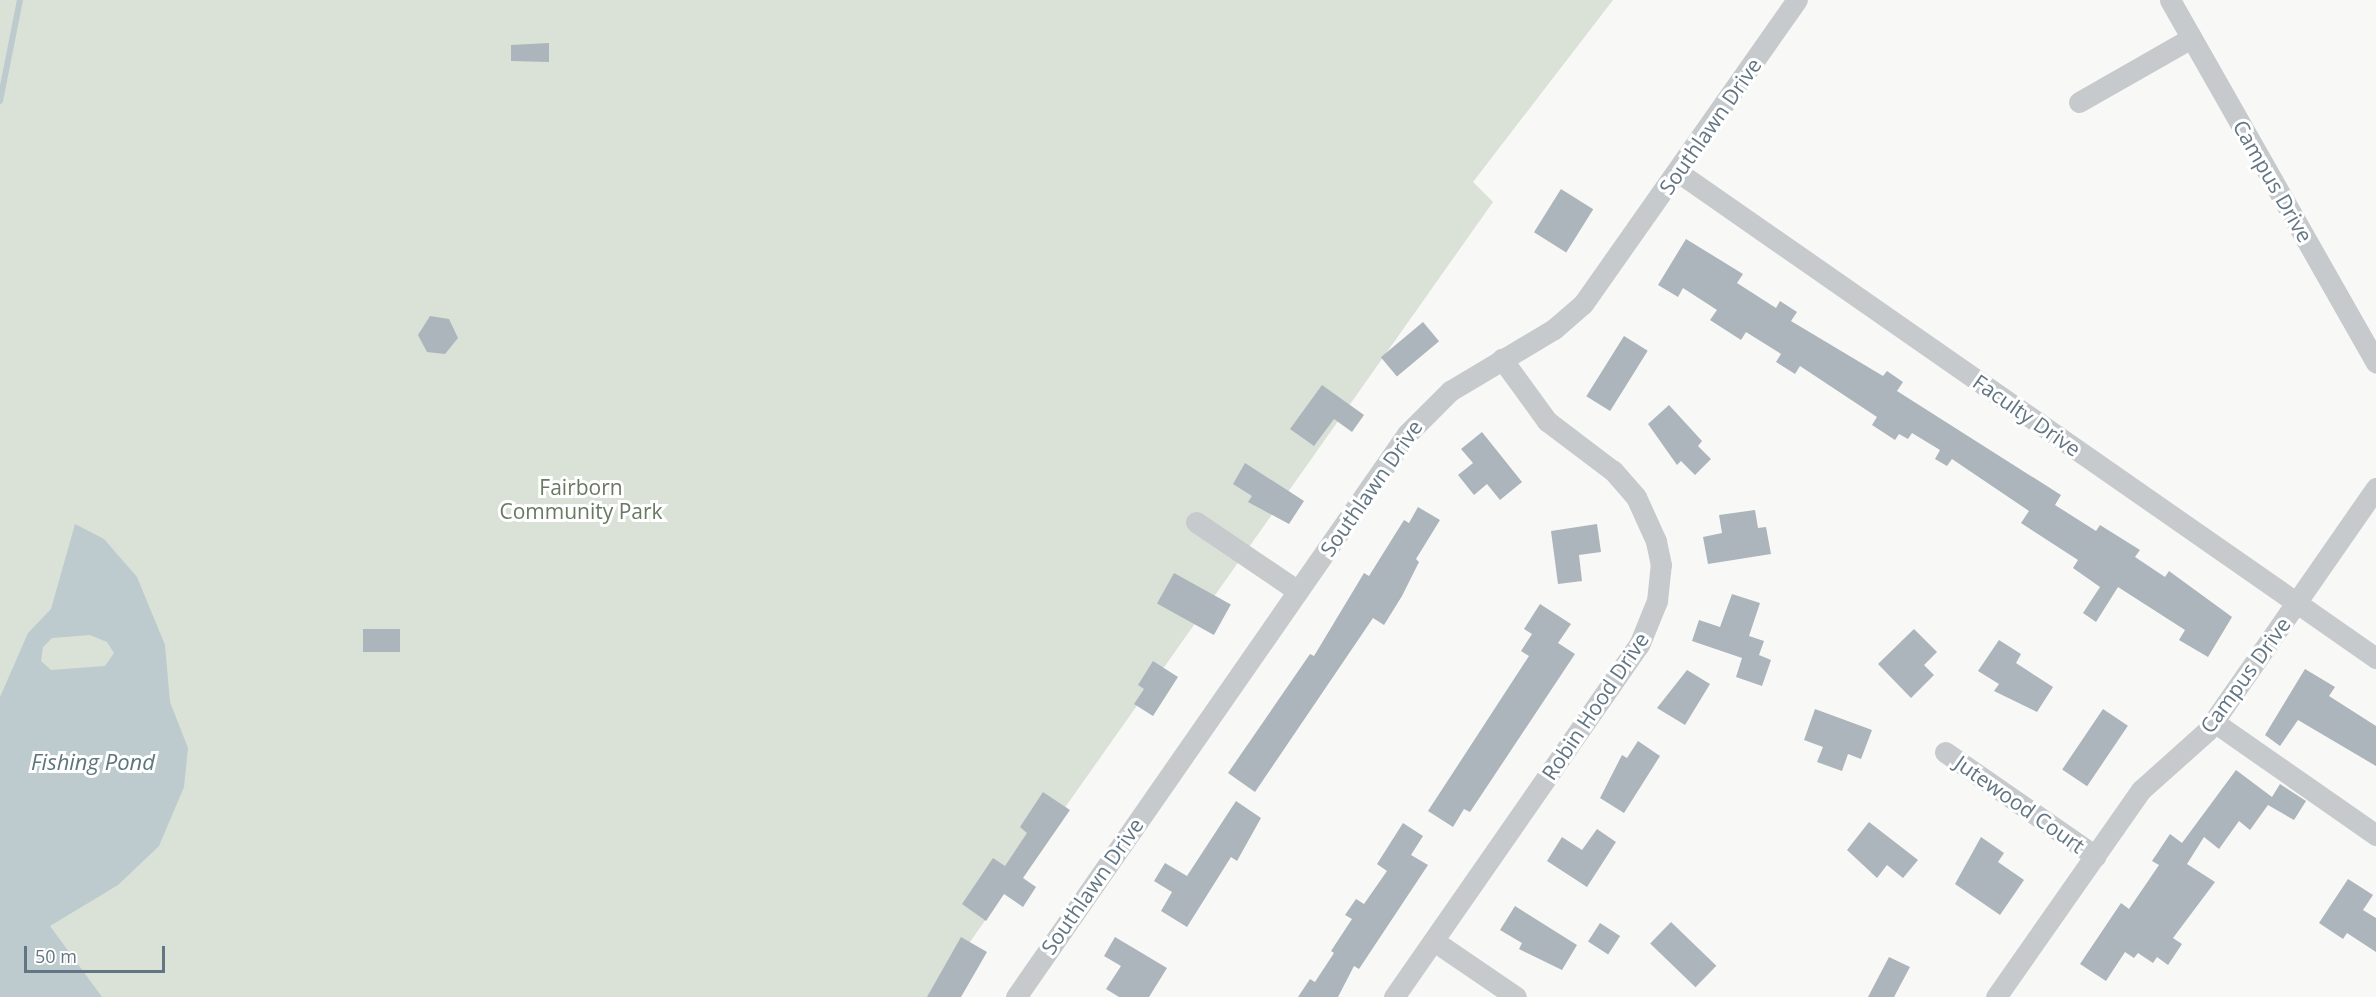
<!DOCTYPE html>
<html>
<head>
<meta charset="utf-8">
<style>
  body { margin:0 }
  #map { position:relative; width:2376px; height:997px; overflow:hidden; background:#f8f8f6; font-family:"Open Sans",sans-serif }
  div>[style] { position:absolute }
  .green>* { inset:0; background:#dae1d7 }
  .water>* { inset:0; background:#bdcace }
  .stream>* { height:6px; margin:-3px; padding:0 3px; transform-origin:3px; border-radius:3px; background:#bdcace }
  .building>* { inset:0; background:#acb5bb; transform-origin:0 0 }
  .street>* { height:21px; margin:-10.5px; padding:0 10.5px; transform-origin:10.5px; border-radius:10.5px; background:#c6cacd }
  span { translate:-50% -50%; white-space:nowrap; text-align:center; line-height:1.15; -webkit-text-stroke:6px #fff; paint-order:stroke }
  .street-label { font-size:21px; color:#627582 }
  .park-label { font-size:21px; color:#677a61 }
  .water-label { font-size:22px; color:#5d757c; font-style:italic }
  .scale { position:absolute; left:24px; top:946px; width:141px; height:27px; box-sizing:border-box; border:3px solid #627582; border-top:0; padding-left:8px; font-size:18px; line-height:21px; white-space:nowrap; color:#627582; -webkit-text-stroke:4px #fff; paint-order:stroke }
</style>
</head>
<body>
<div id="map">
  <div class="green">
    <i style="clip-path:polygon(0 0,1613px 0,1473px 182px,1493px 202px,931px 997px,0 997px)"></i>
  </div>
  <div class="water">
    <i style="clip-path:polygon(evenodd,75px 524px,104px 539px,137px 577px,165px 645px,170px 702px,188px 748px,184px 787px,159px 846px,118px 885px,50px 926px,102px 997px,0 997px,0 697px,28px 633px,51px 609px,75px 524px,90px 635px,107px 642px,114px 653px,105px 666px,51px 670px,41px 661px,43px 647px,52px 638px,90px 635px)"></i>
  </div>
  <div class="stream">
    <i style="left:0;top:101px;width:103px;rotate:-78.8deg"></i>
  </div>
  <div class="building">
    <i style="clip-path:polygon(549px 43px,549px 62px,511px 61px,511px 45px)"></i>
    <i style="left:1561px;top:189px;width:38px;height:51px;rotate:32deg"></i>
    <i style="clip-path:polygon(1686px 239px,1743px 274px,1737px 283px,1776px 308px,1780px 301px,1797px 312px,1791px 321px,1883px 376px,1887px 371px,1903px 382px,1897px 391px,2061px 495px,2055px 505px,2096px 531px,2100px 525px,2140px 550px,2135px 557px,2165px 577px,2169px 571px,2232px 617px,2208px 657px,2179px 640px,2185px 630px,2118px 587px,2096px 622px,2083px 613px,2100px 587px,2073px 568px,2078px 560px,2021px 523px,2029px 511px,1952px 459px,1947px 466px,1935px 459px,1940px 450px,1912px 433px,1908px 439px,1899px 434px,1895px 440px,1872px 425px,1877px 417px,1800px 366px,1795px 374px,1776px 362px,1781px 354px,1746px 332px,1741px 340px,1710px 320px,1717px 310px,1683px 288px,1678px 297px,1658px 285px)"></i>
    <i style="clip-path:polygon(430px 316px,449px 319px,458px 338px,445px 354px,427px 352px,418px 335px)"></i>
    <i style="left:1423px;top:322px;width:25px;height:55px;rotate:50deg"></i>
    <i style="left:1624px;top:336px;width:28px;height:71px;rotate:32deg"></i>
    <i style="clip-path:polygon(1322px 385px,1364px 415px,1352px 432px,1334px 419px,1314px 446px,1290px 429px)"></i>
    <i style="clip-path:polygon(1669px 405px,1702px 441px,1698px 446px,1711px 459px,1695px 475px,1681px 461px,1677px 465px,1648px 424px)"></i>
    <i style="clip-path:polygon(1482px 432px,1522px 482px,1500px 500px,1487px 484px,1474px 495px,1458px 475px,1473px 463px,1461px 449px)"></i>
    <i style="clip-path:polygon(1245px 463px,1304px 501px,1289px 524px,1248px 502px,1252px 496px,1233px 484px)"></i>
    <i style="clip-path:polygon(1418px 507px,1440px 520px,1416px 559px,1419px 562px,1402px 596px,1384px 625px,1373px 618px,1255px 792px,1228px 773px,1310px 654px,1314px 656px,1364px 573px,1369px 576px,1404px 520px,1409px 523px)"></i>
    <i style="clip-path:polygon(1755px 510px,1758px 528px,1766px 527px,1771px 554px,1708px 564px,1703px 537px,1722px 533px,1719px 515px)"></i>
    <i style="clip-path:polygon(1597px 524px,1601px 552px,1579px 555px,1582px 581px,1558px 584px,1551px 531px)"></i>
    <i style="left:1174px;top:573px;width:65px;height:35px;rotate:29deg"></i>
    <i style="clip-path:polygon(1732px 594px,1760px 603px,1749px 636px,1764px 641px,1759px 655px,1771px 660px,1762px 686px,1736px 677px,1742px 658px,1692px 641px,1699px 620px,1720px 627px)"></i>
    <i style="clip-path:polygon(1540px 604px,1571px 624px,1558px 643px,1575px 654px,1470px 812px,1464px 809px,1453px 827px,1428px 811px,1529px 656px,1521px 651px,1532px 634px,1524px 629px)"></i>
    <i style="left:363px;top:629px;width:37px;height:23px"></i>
    <i style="clip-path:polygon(1914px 629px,1937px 652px,1924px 665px,1934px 675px,1911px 698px,1878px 664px)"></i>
    <i style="clip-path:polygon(1999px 640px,2021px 654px,2016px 663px,2053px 687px,2037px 712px,1994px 691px,1999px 684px,1978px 671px)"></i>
    <i style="clip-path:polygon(1153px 661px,1178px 677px,1153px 716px,1134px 704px,1144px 689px,1138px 685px)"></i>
    <i style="clip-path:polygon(2305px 669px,2335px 687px,2329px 696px,2376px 726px,2376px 766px,2298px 720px,2280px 746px,2265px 735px)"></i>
    <i style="clip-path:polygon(1687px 670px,1710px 684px,1685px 725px,1657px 708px)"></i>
    <i style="clip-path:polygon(1815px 709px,1872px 730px,1861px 759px,1848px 754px,1842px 771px,1817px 762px,1823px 747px,1804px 740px)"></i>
    <i style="left:2103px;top:709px;width:30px;height:73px;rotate:34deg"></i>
    <i style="clip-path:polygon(1638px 741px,1660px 756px,1624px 813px,1600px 798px,1622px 755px,1627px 758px)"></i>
    <i style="clip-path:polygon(2236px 770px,2272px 797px,2280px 784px,2306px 801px,2294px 820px,2268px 805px,2250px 830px,2239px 821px,2219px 849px,2204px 837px,2187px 864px,2215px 882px,2173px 938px,2182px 944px,2168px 965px,2157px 957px,2153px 963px,2138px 953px,2134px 958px,2125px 952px,2106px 981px,2080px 964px,2121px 903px,2129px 909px,2159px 865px,2152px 861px,2170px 834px,2182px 843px)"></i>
    <i style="clip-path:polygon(1043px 792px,1070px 810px,1023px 878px,1036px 887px,1023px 907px,1004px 894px,986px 921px,962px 904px,993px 858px,1005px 866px,1027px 833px,1020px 827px)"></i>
    <i style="clip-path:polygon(1236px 801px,1261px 818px,1237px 861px,1231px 857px,1187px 927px,1161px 911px,1172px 892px,1154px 881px,1165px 863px,1187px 876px)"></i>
    <i style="clip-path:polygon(1869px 822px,1918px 860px,1903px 878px,1887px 865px,1877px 878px,1847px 850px)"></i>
    <i style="clip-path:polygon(1403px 823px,1423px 836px,1411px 855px,1428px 865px,1359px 969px,1354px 966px,1338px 997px,1298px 997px,1310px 979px,1315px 982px,1334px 953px,1331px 951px,1352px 919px,1345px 915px,1356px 899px,1364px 904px,1387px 871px,1377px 864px)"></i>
    <i style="clip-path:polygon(1597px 829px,1616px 842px,1587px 887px,1547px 861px,1562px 837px,1582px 850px)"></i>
    <i style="clip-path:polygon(1981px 837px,2004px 853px,1998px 862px,2024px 880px,2000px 915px,1955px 884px)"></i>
    <i style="clip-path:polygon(2348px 879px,2373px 895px,2363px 910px,2376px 918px,2376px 952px,2347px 933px,2343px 939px,2319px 923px)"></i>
    <i style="clip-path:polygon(1515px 906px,1577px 945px,1562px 970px,1519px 949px,1522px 943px,1500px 930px)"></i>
    <i style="left:1671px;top:922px;width:63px;height:30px;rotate:44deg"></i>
    <i style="left:1600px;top:923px;width:24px;height:22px;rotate:33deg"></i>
    <i style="clip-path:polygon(961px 937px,987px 952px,961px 997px,927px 997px)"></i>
    <i style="clip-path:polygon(1115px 937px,1167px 968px,1149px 997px,1119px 997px,1106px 989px,1121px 966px,1104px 956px)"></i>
    <i style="clip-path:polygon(1889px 957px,1910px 967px,1894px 997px,1868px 997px)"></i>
  </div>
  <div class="street">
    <i style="left:2170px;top:0;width:417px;rotate:60.4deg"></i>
    <i style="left:2079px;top:102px;width:129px;rotate:-29.7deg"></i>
    <i style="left:1678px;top:172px;width:851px;rotate:34.85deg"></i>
    <i style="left:1196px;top:522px;width:123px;rotate:34.1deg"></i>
    <i style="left:2214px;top:722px;width:198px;rotate:34.9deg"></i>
    <i style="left:1945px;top:752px;width:183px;rotate:34.7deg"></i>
    <i style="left:1434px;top:941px;width:99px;rotate:34.3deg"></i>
    <i style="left:1016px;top:997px;width:685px;rotate:-55.22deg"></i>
    <i style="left:1407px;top:434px;width:61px;rotate:-45deg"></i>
    <i style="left:1450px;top:391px;width:121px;rotate:-30.8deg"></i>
    <i style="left:1554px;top:329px;width:38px;rotate:-41deg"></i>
    <i style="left:1583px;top:304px;width:372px;rotate:-54.9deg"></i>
    <i style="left:1394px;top:997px;width:429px;rotate:-55.2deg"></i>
    <i style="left:1639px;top:645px;width:48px;rotate:-67.8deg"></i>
    <i style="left:1657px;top:601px;width:36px;rotate:-84deg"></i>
    <i style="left:1661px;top:565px;width:25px;rotate:-102deg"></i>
    <i style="left:1656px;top:541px;width:48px;rotate:-114.4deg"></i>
    <i style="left:1636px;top:497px;width:35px;rotate:-131deg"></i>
    <i style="left:1613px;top:471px;width:83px;rotate:-142.9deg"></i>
    <i style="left:1547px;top:421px;width:77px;rotate:-126deg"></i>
    <i style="left:1996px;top:997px;width:253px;rotate:-55deg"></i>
    <i style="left:2141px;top:790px;width:89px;rotate:-41.8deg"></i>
    <i style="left:2207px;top:731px;width:296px;rotate:-55.2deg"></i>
  </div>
  <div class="street-label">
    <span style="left:1710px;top:126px;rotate:-55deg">Southlawn Drive</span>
    <span style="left:2273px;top:181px;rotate:60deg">Campus Drive</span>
    <span style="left:2027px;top:415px;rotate:35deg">Faculty Drive</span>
    <span style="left:1371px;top:488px;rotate:-55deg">Southlawn Drive</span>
    <span style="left:2245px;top:675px;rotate:-54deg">Campus Drive</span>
    <span style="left:1595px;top:706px;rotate:-56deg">Robin Hood Drive</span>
    <span style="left:2020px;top:804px;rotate:35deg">Jutewood Court</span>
    <span style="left:1092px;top:886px;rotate:-55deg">Southlawn Drive</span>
  </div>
  <div class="park-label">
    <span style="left:581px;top:499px">Fairborn<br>Community Park</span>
  </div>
  <div class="water-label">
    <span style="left:93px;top:762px">Fishing Pond</span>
  </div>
  <div class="scale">50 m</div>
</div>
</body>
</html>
